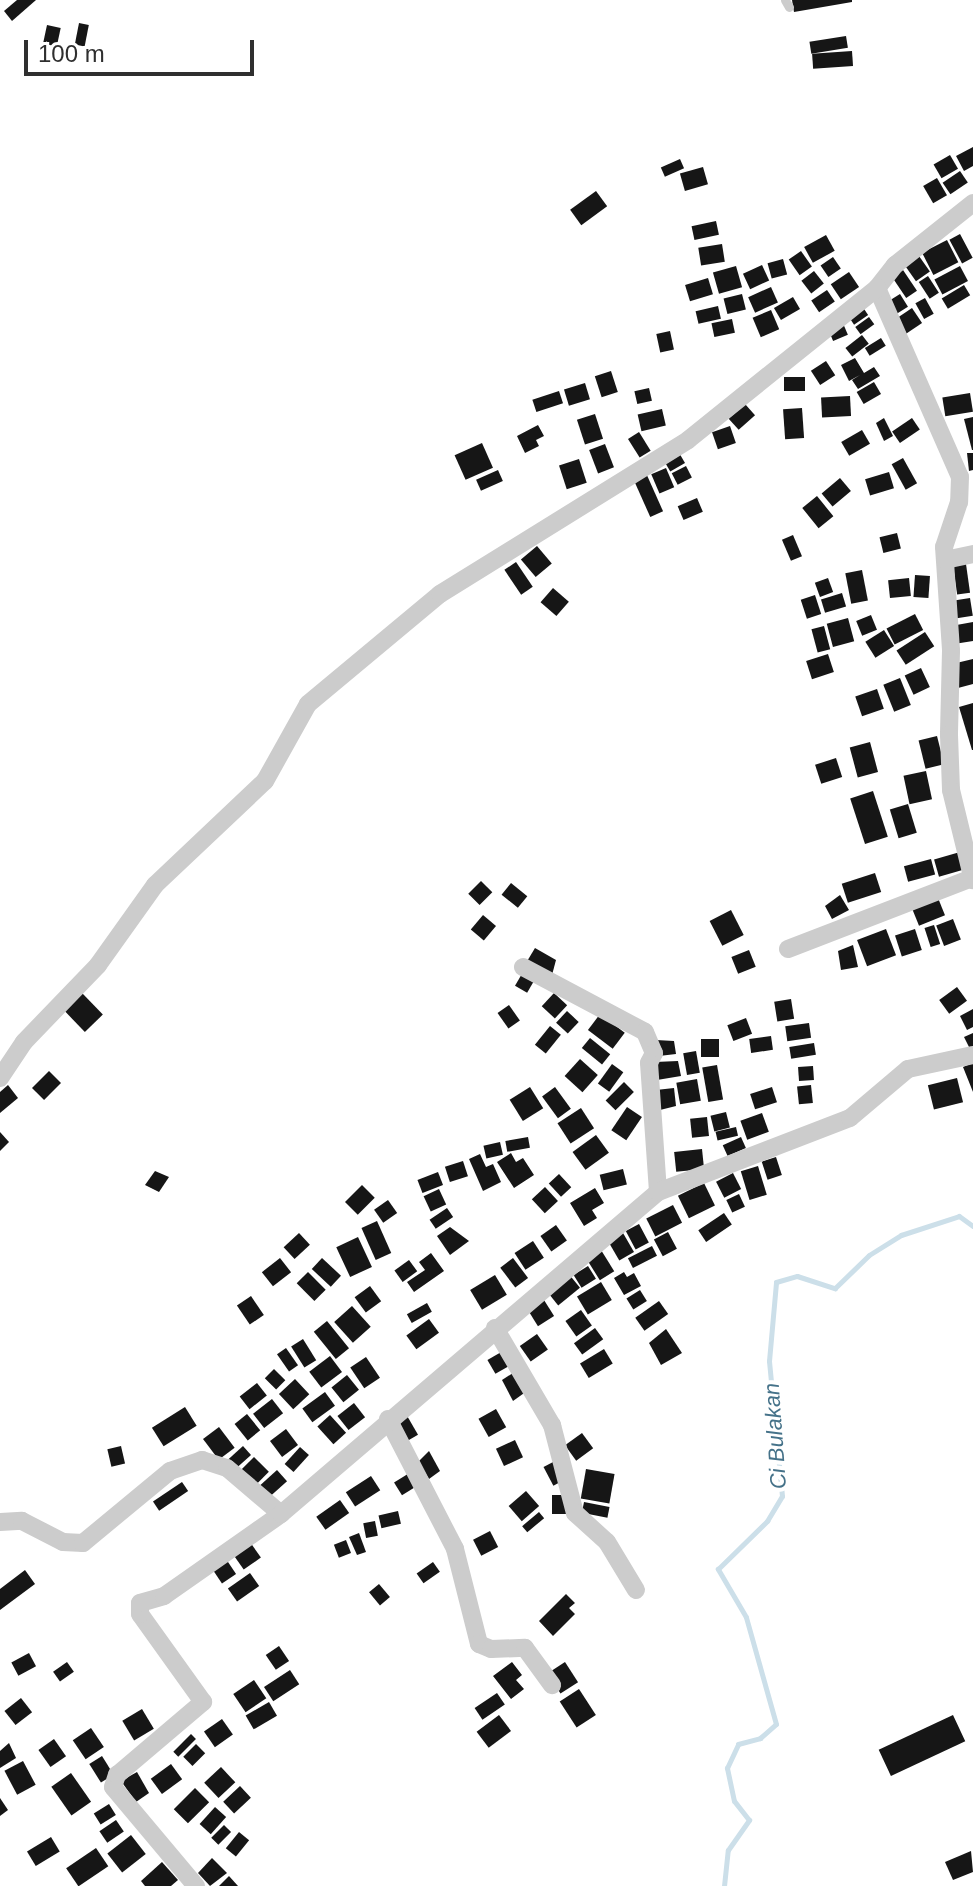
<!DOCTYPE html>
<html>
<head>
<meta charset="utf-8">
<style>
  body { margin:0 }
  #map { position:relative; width:973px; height:1886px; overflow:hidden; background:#fff; font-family:Helvetica,sans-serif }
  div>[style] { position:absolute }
  .stream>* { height:5px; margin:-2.5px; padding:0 2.5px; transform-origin:2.5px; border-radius:2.5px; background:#ccdfe9 }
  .building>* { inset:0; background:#161616; transform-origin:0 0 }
  .lane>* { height:9px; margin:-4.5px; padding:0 4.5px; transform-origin:4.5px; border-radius:4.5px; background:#ccc }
  .street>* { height:18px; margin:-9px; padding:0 9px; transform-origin:9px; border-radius:9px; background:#ccc }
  span { translate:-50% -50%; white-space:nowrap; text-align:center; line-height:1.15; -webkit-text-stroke:8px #fff; paint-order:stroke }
  .water-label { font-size:22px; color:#457289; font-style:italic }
  .scale { position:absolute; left:24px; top:40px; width:230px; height:36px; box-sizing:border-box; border:4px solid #2f2f2f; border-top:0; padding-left:10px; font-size:24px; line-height:28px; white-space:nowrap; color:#2f2f2f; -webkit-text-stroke:6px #fff; paint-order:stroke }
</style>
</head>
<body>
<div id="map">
  <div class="stream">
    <i style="left:724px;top:1886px;width:36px;rotate:-84deg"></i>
    <i style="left:728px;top:1850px;width:37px;rotate:-55deg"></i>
    <i style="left:749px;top:1820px;width:24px;rotate:-128deg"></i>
    <i style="left:734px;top:1801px;width:34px;rotate:-102deg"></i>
    <i style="left:727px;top:1768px;width:26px;rotate:-65deg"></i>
    <i style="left:738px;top:1744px;width:23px;rotate:-15deg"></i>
    <i style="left:760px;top:1738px;width:21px;rotate:-41deg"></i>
    <i style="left:776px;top:1724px;width:111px;rotate:-105.7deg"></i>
    <i style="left:746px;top:1617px;width:56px;rotate:-120.3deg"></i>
    <i style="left:718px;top:1569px;width:69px;rotate:-44.4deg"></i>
    <i style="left:767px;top:1521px;width:29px;rotate:-59deg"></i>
    <i style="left:782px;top:1496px;width:136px;rotate:-95.5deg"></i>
    <i style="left:769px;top:1361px;width:79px;rotate:-84.9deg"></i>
    <i style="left:776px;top:1282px;width:22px;rotate:-16deg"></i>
    <i style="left:797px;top:1276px;width:40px;rotate:18deg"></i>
    <i style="left:835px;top:1288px;width:47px;rotate:-44.1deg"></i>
    <i style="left:869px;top:1255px;width:38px;rotate:-32deg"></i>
    <i style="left:901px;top:1235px;width:61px;rotate:-18.1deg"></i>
    <i style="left:959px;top:1216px;width:17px;rotate:36deg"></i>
  </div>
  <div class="building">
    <i style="clip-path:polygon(17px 0,36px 0,12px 21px,4px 11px)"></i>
    <i style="clip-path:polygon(792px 0,852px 0,852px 2px,794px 12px)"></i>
    <i style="left:79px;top:23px;width:10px;height:22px;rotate:11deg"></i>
    <i style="left:47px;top:25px;width:14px;height:19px;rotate:12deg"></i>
    <i style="left:846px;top:36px;width:12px;height:37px;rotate:81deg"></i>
    <i style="left:852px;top:51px;width:15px;height:40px;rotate:86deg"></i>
    <i style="clip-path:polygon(973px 147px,973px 166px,964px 171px,956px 156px)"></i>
    <i style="left:950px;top:155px;width:16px;height:19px;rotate:60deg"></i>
    <i style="left:680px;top:159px;width:10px;height:21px;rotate:66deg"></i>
    <i style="left:703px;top:167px;width:18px;height:24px;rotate:74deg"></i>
    <i style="left:960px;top:171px;width:14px;height:21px;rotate:56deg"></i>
    <i style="left:937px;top:178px;width:20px;height:16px;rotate:60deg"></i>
    <i style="left:596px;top:191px;width:19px;height:32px;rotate:54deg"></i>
    <i style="left:716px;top:221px;width:14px;height:25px;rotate:78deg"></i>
    <i style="left:960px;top:234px;width:27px;height:12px;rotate:62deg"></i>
    <i style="left:826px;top:235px;width:18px;height:25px;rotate:61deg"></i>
    <i style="left:947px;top:240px;width:25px;height:28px;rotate:63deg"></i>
    <i style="left:722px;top:244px;width:18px;height:24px;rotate:81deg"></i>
    <i style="left:801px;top:251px;width:19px;height:15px;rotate:55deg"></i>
    <i style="left:919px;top:256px;width:19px;height:17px;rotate:55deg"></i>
    <i style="left:833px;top:257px;width:14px;height:15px;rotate:56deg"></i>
    <i style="left:783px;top:259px;width:16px;height:16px;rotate:75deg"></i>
    <i style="left:762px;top:265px;width:17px;height:21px;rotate:65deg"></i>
    <i style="left:736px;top:266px;width:22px;height:24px;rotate:74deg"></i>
    <i style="left:960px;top:266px;width:17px;height:29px;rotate:62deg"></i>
    <i style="left:903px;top:270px;width:25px;height:13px;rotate:56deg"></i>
    <i style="left:814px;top:271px;width:16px;height:16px;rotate:52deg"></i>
    <i style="left:849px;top:272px;width:18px;height:22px;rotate:56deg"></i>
    <i style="left:928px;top:276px;width:20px;height:11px;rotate:57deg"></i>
    <i style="left:708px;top:278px;width:17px;height:24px;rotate:73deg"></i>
    <i style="left:964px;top:285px;width:12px;height:26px;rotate:59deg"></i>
    <i style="left:771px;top:287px;width:17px;height:25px;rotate:66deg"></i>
    <i style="left:827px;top:290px;width:14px;height:19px;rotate:56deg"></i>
    <i style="left:742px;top:294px;width:16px;height:19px;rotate:76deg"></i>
    <i style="left:900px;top:294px;width:15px;height:17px;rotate:58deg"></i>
    <i style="left:793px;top:297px;width:14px;height:22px;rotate:60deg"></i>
    <i style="left:925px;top:298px;width:18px;height:11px;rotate:61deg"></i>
    <i style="left:718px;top:306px;width:13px;height:23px;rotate:77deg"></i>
    <i style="left:862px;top:306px;width:11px;height:17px;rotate:56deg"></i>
    <i style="left:912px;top:308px;width:18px;height:22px;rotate:56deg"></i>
    <i style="left:771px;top:310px;width:21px;height:20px;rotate:67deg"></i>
    <i style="left:869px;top:317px;width:9px;height:17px;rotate:54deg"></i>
    <i style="left:732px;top:319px;width:14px;height:21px;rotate:78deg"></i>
    <i style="left:842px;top:321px;width:15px;height:16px;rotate:67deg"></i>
    <i style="left:670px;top:331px;width:19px;height:14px;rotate:78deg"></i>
    <i style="left:862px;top:335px;width:11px;height:21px;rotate:52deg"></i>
    <i style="left:881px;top:338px;width:9px;height:19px;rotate:58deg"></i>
    <i style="clip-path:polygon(855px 358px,864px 373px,874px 367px,880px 376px,858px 389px,852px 380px,860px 375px,849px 381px,841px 365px)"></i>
    <i style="left:826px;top:361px;width:17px;height:18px;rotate:57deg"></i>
    <i style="left:611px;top:371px;width:22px;height:17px;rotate:72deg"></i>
    <i style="left:805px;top:377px;width:14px;height:21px;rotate:90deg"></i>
    <i style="left:874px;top:382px;width:14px;height:20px;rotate:60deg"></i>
    <i style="left:585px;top:383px;width:17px;height:22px;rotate:73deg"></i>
    <i style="left:649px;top:388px;width:13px;height:15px;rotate:77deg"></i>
    <i style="left:559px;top:391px;width:13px;height:28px;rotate:72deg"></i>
    <i style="left:970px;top:393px;width:19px;height:28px;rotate:81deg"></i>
    <i style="left:850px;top:396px;width:20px;height:29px;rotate:87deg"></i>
    <i style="left:745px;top:404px;width:15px;height:22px;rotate:48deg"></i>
    <i style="left:802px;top:408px;width:30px;height:19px;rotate:86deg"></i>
    <i style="left:662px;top:409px;width:17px;height:25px;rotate:77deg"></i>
    <i style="left:595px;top:414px;width:26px;height:19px;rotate:72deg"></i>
    <i style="clip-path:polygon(973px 417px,973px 450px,972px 450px,964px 419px)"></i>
    <i style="clip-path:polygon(884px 418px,893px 436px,884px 441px,876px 423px)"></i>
    <i style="left:912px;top:418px;width:14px;height:24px;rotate:56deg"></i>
    <i style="clip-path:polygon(538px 425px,544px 436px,536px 440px,539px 446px,525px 453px,517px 436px)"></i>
    <i style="left:730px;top:426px;width:18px;height:19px;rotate:71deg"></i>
    <i style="left:862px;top:430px;width:16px;height:24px;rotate:60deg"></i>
    <i style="left:639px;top:432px;width:22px;height:13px;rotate:58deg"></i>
    <i style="left:482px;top:443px;width:27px;height:30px;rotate:66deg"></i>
    <i style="left:605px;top:444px;width:25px;height:17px;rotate:69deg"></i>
    <i style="left:678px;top:451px;width:14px;height:17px;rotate:60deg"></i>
    <i style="clip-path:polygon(967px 453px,973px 453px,973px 470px,969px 471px)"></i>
    <i style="left:903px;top:458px;width:29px;height:13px;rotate:61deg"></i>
    <i style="left:579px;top:459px;width:25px;height:21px;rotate:72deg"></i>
    <i style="left:686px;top:466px;width:13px;height:16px;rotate:63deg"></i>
    <i style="left:666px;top:468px;width:21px;height:16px;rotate:67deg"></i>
    <i style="left:498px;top:470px;width:12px;height:24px;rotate:66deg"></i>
    <i style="left:889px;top:472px;width:17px;height:25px;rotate:73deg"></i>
    <i style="left:646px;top:473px;width:42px;height:14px;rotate:66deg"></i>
    <i style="left:840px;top:478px;width:17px;height:24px;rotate:50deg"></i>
    <i style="left:817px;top:496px;width:26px;height:19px;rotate:51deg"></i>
    <i style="left:697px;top:498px;width:15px;height:21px;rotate:67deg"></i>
    <i style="left:897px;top:533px;width:16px;height:18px;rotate:76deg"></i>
    <i style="left:793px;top:535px;width:23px;height:12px;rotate:67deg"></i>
    <i style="left:537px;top:546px;width:23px;height:21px;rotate:50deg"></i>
    <i style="left:516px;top:562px;width:30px;height:14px;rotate:56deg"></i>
    <i style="left:966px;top:564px;width:29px;height:13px;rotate:82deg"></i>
    <i style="left:862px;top:570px;width:31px;height:17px;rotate:79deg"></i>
    <i style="left:915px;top:575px;width:15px;height:22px;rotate:4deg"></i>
    <i style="left:828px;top:578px;width:15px;height:14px;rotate:70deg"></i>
    <i style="left:909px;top:578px;width:18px;height:21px;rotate:84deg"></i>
    <i style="left:553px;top:588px;width:21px;height:19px;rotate:41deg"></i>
    <i style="left:842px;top:593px;width:14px;height:22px;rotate:73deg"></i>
    <i style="left:815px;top:595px;width:20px;height:15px;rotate:72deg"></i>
    <i style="left:970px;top:598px;width:18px;height:21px;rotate:81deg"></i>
    <i style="left:915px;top:614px;width:18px;height:32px;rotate:63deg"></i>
    <i style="left:871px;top:615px;width:16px;height:16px;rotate:68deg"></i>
    <i style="left:848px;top:618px;width:24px;height:22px;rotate:75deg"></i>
    <i style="clip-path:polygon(973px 622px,973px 641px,954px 644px,951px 626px)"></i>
    <i style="left:824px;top:626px;width:24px;height:13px;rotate:75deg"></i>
    <i style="left:884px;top:630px;width:19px;height:22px;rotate:58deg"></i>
    <i style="left:925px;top:632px;width:17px;height:34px;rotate:57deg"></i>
    <i style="left:828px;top:654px;width:19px;height:23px;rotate:72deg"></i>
    <i style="clip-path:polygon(973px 659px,973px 684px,958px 688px,952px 664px)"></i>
    <i style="left:921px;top:668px;width:21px;height:18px;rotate:65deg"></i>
    <i style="left:900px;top:678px;width:29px;height:18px;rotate:68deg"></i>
    <i style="left:877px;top:689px;width:21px;height:23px;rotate:71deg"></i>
    <i style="clip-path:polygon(973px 703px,973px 750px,972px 750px,959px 707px)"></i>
    <i style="left:937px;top:736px;width:29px;height:19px;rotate:76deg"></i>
    <i style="left:870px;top:742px;width:31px;height:21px;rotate:75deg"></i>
    <i style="left:836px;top:758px;width:20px;height:22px;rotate:72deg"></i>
    <i style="left:926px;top:771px;width:29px;height:23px;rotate:78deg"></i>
    <i style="left:873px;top:791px;width:48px;height:24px;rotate:72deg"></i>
    <i style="left:908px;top:804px;width:30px;height:19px;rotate:73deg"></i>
    <i style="left:960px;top:852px;width:18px;height:27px;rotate:74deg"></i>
    <i style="left:931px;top:859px;width:16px;height:28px;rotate:75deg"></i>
    <i style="left:875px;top:873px;width:20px;height:35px;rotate:72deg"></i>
    <i style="left:481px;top:881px;width:16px;height:18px;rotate:45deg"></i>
    <i style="left:511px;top:883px;width:21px;height:15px;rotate:39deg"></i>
    <i style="left:936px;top:893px;width:24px;height:28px;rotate:68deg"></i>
    <i style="clip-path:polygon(840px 895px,849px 910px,832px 919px,825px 906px)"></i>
    <i style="left:731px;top:910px;width:28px;height:24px;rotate:63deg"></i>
    <i style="left:483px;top:915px;width:17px;height:19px;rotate:40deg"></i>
    <i style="left:953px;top:919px;width:22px;height:18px;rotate:69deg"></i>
    <i style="left:934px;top:925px;width:20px;height:10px;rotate:72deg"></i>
    <i style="left:886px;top:929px;width:28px;height:31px;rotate:69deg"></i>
    <i style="left:915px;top:929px;width:22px;height:21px;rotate:72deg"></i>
    <i style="clip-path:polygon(853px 945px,858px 967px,841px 970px,838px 951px)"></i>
    <i style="clip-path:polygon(535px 948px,556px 960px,552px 975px,526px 963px)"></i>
    <i style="left:749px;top:950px;width:18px;height:19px;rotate:68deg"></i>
    <i style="left:523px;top:972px;width:14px;height:16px;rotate:30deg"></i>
    <i style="left:957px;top:987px;width:17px;height:22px;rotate:54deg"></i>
    <i style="left:82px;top:993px;width:30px;height:25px;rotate:46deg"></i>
    <i style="left:554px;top:993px;width:18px;height:18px;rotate:43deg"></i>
    <i style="left:791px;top:999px;width:20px;height:17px;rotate:81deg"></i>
    <i style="left:509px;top:1005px;width:19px;height:14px;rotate:55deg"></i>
    <i style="clip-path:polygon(973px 1009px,973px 1027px,967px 1030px,960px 1016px)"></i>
    <i style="left:567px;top:1011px;width:16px;height:16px;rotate:43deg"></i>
    <i style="left:600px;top:1014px;width:31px;height:20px;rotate:37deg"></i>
    <i style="left:746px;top:1018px;width:17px;height:20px;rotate:69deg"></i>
    <i style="left:809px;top:1023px;width:15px;height:24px;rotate:82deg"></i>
    <i style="left:550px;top:1026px;width:14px;height:24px;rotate:39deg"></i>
    <i style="clip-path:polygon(973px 1033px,973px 1050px,971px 1051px,964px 1037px)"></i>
    <i style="left:771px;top:1036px;width:14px;height:22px;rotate:82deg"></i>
    <i style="left:590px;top:1038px;width:26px;height:13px;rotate:39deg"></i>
    <i style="left:701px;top:1039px;width:18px;height:18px"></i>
    <i style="clip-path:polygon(656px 1040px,674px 1041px,676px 1054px,659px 1056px)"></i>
    <i style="left:814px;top:1043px;width:12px;height:25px;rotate:81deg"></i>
    <i style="left:696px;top:1051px;width:22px;height:13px;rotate:80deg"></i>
    <i style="left:580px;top:1059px;width:24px;height:23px;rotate:42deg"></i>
    <i style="clip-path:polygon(678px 1061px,681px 1076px,657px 1080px,655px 1062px)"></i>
    <i style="clip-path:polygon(973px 1063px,973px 1092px,963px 1067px)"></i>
    <i style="left:612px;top:1064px;width:14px;height:24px;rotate:36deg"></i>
    <i style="left:717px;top:1065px;width:35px;height:15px;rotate:80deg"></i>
    <i style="left:813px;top:1066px;width:14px;height:15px;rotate:86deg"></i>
    <i style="left:49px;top:1071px;width:17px;height:24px;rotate:45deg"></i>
    <i style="left:957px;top:1078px;width:25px;height:30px;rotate:76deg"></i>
    <i style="left:697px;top:1079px;width:22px;height:21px;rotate:80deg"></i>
    <i style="left:624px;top:1082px;width:14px;height:26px;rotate:45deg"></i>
    <i style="clip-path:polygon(8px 1085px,18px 1098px,0 1113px,0 1092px)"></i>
    <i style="left:811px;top:1085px;width:18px;height:14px;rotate:84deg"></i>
    <i style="left:530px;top:1087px;width:25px;height:24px;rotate:58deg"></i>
    <i style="left:555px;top:1087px;width:27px;height:16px;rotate:54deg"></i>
    <i style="left:772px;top:1087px;width:16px;height:23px;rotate:72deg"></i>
    <i style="clip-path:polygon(674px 1088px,676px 1106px,660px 1110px,656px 1090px)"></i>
    <i style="left:627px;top:1107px;width:18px;height:28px;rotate:34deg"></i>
    <i style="left:581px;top:1108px;width:24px;height:28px;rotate:57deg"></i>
    <i style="left:726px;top:1112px;width:16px;height:16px;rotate:76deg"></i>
    <i style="left:762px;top:1113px;width:20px;height:23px;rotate:70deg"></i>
    <i style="left:707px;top:1117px;width:19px;height:17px;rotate:84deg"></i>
    <i style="left:736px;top:1127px;width:9px;height:21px;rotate:77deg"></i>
    <i style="clip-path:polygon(0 1132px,9px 1142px,0 1151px)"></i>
    <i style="left:596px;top:1135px;width:22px;height:29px;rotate:54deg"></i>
    <i style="left:528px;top:1137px;width:11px;height:23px;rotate:80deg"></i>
    <i style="left:741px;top:1137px;width:12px;height:20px;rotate:66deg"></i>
    <i style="left:500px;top:1142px;width:13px;height:17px;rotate:77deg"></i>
    <i style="left:702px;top:1149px;width:20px;height:28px;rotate:84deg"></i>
    <i style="clip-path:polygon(511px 1153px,516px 1162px,523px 1158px,534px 1175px,514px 1188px,497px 1162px)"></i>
    <i style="clip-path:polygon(480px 1154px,486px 1167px,493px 1164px,501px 1182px,483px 1191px,469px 1159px)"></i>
    <i style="left:776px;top:1157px;width:19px;height:15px;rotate:72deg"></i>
    <i style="left:463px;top:1161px;width:16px;height:19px;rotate:72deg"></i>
    <i style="left:758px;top:1166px;width:30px;height:18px;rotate:73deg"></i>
    <i style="left:623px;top:1169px;width:16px;height:24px;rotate:76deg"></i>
    <i style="clip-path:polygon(155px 1171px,169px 1177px,159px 1192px,145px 1185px)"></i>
    <i style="left:438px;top:1172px;width:14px;height:22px;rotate:69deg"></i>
    <i style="left:733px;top:1173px;width:18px;height:19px;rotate:63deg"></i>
    <i style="left:559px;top:1174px;width:18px;height:14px;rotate:47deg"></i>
    <i style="left:704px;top:1183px;width:25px;height:29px;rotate:64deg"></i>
    <i style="left:362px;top:1185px;width:18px;height:24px;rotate:45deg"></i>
    <i style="left:545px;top:1187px;width:19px;height:18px;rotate:47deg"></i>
    <i style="clip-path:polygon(595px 1188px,604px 1203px,592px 1210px,597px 1218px,584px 1226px,570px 1203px)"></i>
    <i style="left:439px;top:1189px;width:17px;height:17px;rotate:65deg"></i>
    <i style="left:739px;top:1194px;width:14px;height:14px;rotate:65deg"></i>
    <i style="left:388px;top:1200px;width:16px;height:17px;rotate:55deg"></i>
    <i style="left:673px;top:1205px;width:20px;height:30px;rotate:63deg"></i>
    <i style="left:447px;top:1208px;width:11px;height:21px;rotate:56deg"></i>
    <i style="left:724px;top:1213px;width:14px;height:31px;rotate:56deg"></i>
    <i style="left:377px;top:1221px;width:35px;height:17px;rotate:66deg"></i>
    <i style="left:639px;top:1224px;width:21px;height:15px;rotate:62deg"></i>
    <i style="left:556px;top:1225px;width:19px;height:19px;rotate:55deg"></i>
    <i style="clip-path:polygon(450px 1227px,469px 1241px,450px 1255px,437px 1236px)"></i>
    <i style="left:668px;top:1232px;width:19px;height:16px;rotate:62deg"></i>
    <i style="left:299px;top:1233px;width:16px;height:21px;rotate:47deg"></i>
    <i style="left:623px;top:1233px;width:22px;height:17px;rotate:60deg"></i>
    <i style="left:358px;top:1237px;width:33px;height:24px;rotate:65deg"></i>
    <i style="left:533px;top:1241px;width:20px;height:22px;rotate:57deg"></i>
    <i style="left:652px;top:1246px;width:11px;height:27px;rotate:63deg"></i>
    <i style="left:601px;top:1250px;width:25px;height:17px;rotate:58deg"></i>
    <i style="clip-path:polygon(431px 1253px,444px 1271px,414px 1292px,407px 1282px,425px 1270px,419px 1262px)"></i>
    <i style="left:280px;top:1258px;width:18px;height:23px;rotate:52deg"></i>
    <i style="left:322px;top:1258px;width:26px;height:15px;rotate:43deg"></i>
    <i style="left:513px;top:1258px;width:25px;height:16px;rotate:53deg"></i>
    <i style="left:409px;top:1260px;width:14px;height:18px;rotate:54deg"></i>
    <i style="left:588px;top:1266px;width:15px;height:17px;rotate:58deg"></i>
    <i style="left:308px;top:1272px;width:25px;height:16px;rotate:45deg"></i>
    <i style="clip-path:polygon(624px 1272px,627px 1277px,634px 1273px,641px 1286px,624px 1295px,614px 1278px)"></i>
    <i style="left:568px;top:1273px;width:19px;height:28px;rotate:51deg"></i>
    <i style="left:495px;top:1275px;width:23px;height:29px;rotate:59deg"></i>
    <i style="left:601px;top:1282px;width:21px;height:28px;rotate:59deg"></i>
    <i style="left:370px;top:1286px;width:19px;height:19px;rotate:54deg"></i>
    <i style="left:640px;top:1290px;width:13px;height:16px;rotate:58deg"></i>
    <i style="left:251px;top:1296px;width:23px;height:17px;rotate:56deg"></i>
    <i style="left:544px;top:1300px;width:19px;height:19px;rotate:58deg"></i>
    <i style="left:659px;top:1301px;width:16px;height:29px;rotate:55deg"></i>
    <i style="left:427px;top:1303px;width:10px;height:23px;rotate:61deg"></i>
    <i style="left:352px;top:1306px;width:28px;height:24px;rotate:48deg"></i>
    <i style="left:581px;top:1310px;width:19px;height:19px;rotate:55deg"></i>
    <i style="left:429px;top:1319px;width:17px;height:28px;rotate:54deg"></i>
    <i style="left:327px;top:1321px;width:35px;height:17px;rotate:51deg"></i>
    <i style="left:595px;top:1328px;width:14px;height:26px;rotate:54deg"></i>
    <i style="clip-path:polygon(666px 1329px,682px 1353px,661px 1365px,649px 1343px)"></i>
    <i style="left:537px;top:1334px;width:19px;height:21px;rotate:55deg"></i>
    <i style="left:303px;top:1339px;width:25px;height:14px;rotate:58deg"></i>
    <i style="left:286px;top:1348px;width:21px;height:11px;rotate:55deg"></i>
    <i style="left:604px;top:1349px;width:17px;height:28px;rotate:59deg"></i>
    <i style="left:503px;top:1351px;width:16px;height:18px;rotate:60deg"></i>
    <i style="left:330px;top:1356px;width:20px;height:26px;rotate:53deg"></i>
    <i style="left:366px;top:1357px;width:25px;height:19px;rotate:56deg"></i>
    <i style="left:274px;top:1369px;width:16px;height:13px;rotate:45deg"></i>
    <i style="clip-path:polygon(516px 1371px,527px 1391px,513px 1401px,502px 1380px)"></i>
    <i style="left:347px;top:1375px;width:19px;height:20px;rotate:51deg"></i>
    <i style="left:295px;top:1379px;width:21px;height:22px;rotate:47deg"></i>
    <i style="left:257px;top:1383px;width:16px;height:22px;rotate:52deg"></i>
    <i style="left:325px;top:1392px;width:17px;height:28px;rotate:54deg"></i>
    <i style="left:272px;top:1399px;width:18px;height:24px;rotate:52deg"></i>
    <i style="left:354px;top:1403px;width:18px;height:21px;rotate:52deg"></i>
    <i style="left:185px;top:1407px;width:22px;height:39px;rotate:58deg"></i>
    <i style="left:496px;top:1409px;width:21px;height:20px;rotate:61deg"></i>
    <i style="left:247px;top:1414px;width:21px;height:16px;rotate:51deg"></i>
    <i style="left:406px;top:1414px;width:24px;height:14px;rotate:60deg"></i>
    <i style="left:330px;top:1415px;width:24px;height:17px;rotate:48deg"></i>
    <i style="left:219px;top:1427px;width:26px;height:20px;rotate:53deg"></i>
    <i style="left:286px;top:1429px;width:20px;height:20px;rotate:53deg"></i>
    <i style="left:582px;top:1433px;width:19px;height:21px;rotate:54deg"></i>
    <i style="left:515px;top:1440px;width:19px;height:21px;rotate:65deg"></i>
    <i style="left:121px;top:1446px;width:18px;height:14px;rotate:77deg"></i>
    <i style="left:243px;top:1446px;width:12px;height:23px;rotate:48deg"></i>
    <i style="left:300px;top:1447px;width:12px;height:23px;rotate:42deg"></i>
    <i style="clip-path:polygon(429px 1451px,440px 1471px,429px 1479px,418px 1462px)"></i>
    <i style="left:254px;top:1457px;width:21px;height:21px;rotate:45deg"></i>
    <i style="left:555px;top:1461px;width:21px;height:13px;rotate:62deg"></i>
    <i style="left:586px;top:1469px;width:29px;height:30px;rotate:10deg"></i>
    <i style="left:277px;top:1470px;width:15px;height:23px;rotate:48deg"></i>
    <i style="left:411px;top:1472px;width:15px;height:20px;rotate:58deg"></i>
    <i style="left:371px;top:1476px;width:17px;height:30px;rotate:57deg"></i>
    <i style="left:182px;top:1482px;width:11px;height:35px;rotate:56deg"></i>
    <i style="left:526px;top:1491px;width:20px;height:23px;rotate:49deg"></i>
    <i style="left:569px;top:1495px;width:19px;height:17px;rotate:90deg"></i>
    <i style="left:340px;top:1500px;width:16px;height:29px;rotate:55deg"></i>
    <i style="left:584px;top:1502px;width:26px;height:11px;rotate:11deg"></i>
    <i style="left:398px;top:1511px;width:13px;height:20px;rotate:77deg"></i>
    <i style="left:539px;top:1512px;width:8px;height:22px;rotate:50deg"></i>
    <i style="left:375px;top:1521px;width:15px;height:12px;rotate:79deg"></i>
    <i style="left:490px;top:1531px;width:18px;height:19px;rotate:63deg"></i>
    <i style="clip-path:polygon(359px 1533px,366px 1552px,357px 1555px,349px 1537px)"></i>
    <i style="left:346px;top:1540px;width:14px;height:13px;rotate:69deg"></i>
    <i style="left:250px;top:1542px;width:19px;height:21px;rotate:55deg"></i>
    <i style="left:226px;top:1559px;width:18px;height:17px;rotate:56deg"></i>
    <i style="left:433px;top:1562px;width:12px;height:20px;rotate:55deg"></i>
    <i style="clip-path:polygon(25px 1570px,35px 1584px,0 1610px,0 1589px)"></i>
    <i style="left:250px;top:1573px;width:16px;height:27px;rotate:55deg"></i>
    <i style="left:379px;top:1584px;width:17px;height:13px;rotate:50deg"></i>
    <i style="clip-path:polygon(566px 1594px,575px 1603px,569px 1608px,575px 1614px,553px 1636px,539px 1621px)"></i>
    <i style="left:279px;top:1646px;width:18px;height:16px;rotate:56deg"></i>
    <i style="left:29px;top:1653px;width:15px;height:20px;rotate:62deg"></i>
    <i style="left:67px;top:1662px;width:12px;height:17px;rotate:55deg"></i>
    <i style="clip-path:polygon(512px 1662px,522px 1675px,516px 1680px,524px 1689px,511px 1699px,493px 1676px)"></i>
    <i style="left:565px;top:1662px;width:24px;height:21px;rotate:57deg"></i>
    <i style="left:290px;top:1670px;width:17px;height:31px;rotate:57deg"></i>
    <i style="left:254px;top:1680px;width:22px;height:25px;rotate:56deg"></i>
    <i style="left:579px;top:1689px;width:31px;height:23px;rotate:57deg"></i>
    <i style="left:497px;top:1693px;width:14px;height:27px;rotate:56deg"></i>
    <i style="left:21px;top:1698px;width:18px;height:21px;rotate:52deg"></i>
    <i style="left:269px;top:1702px;width:16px;height:27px;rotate:60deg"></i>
    <i style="left:142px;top:1709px;width:23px;height:23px;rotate:59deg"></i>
    <i style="left:499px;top:1715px;width:20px;height:28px;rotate:53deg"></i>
    <i style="left:953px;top:1715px;width:29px;height:82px;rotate:65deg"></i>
    <i style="left:222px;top:1719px;width:19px;height:22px;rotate:55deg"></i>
    <i style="left:91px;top:1728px;width:23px;height:22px;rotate:56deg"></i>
    <i style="left:191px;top:1734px;width:7px;height:25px;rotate:45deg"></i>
    <i style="left:54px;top:1739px;width:21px;height:19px;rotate:55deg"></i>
    <i style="clip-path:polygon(9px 1743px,16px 1758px,0 1768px,0 1751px)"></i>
    <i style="left:196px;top:1744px;width:13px;height:18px;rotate:45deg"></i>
    <i style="left:102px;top:1756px;width:22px;height:15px;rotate:58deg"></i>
    <i style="left:23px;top:1761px;width:27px;height:21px;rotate:62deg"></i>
    <i style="left:171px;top:1764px;width:19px;height:25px;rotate:54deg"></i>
    <i style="left:221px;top:1767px;width:21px;height:23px;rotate:47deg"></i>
    <i style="clip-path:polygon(137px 1772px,149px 1793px,136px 1802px,121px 1781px)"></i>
    <i style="left:71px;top:1773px;width:35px;height:24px;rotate:55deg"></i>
    <i style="left:240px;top:1786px;width:16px;height:23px;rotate:47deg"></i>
    <i style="left:195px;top:1788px;width:20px;height:30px;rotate:45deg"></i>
    <i style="clip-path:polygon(0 1798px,8px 1810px,0 1816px)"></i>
    <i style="left:109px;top:1804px;width:13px;height:18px;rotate:58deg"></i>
    <i style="left:215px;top:1807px;width:15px;height:23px;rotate:42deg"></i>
    <i style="left:116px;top:1820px;width:14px;height:20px;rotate:56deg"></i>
    <i style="left:224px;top:1825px;width:10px;height:18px;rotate:45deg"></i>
    <i style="left:239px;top:1832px;width:13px;height:21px;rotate:39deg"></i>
    <i style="left:131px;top:1835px;width:24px;height:30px;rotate:52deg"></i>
    <i style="left:51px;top:1837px;width:17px;height:28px;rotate:59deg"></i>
    <i style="left:96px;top:1848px;width:22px;height:36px;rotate:56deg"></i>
    <i style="clip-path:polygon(971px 1851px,973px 1872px,953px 1880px,945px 1862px)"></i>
    <i style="clip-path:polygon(212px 1858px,227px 1873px,210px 1886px,198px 1873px)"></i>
    <i style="clip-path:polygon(162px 1862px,178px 1880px,171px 1886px,145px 1886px,141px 1881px)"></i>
    <i style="clip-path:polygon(229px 1876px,238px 1886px,219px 1886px)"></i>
  </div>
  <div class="lane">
    <i style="left:785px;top:0;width:8px;rotate:60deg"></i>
  </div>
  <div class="street">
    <i style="left:973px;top:203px;width:100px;rotate:141.5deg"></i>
    <i style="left:895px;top:265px;width:29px;rotate:128deg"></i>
    <i style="left:877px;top:288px;width:206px;rotate:66.3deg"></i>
    <i style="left:960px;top:477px;width:25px;rotate:92deg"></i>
    <i style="left:959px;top:502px;width:47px;rotate:108.4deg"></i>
    <i style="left:944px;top:547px;width:104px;rotate:86.1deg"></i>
    <i style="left:951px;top:651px;width:84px;rotate:91.4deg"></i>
    <i style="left:949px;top:735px;width:55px;rotate:87.9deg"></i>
    <i style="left:951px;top:790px;width:93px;rotate:76.3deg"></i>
    <i style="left:945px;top:560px;width:29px;rotate:-12deg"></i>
    <i style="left:788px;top:949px;width:197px;rotate:-21.1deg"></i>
    <i style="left:523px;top:967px;width:138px;rotate:28deg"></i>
    <i style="left:645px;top:1032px;width:23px;rotate:67deg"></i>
    <i style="left:654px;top:1053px;width:11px;rotate:117deg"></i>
    <i style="left:649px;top:1063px;width:129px;rotate:86deg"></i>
    <i style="left:0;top:1078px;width:43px;rotate:-56.3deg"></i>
    <i style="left:24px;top:1042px;width:107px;rotate:-46.1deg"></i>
    <i style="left:98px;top:965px;width:98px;rotate:-54.5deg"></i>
    <i style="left:155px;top:885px;width:151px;rotate:-43.4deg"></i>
    <i style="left:265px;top:781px;width:88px;rotate:-60.8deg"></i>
    <i style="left:308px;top:704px;width:172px;rotate:-39.8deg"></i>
    <i style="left:440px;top:594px;width:292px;rotate:-31.8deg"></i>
    <i style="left:688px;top:440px;width:243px;rotate:-38.8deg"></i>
    <i style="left:495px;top:1328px;width:113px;rotate:59.6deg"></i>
    <i style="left:552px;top:1425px;width:91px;rotate:75.4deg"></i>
    <i style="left:575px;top:1513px;width:43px;rotate:42.2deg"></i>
    <i style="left:607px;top:1542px;width:56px;rotate:58.9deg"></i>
    <i style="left:388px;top:1419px;width:146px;rotate:62.7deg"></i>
    <i style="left:455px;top:1549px;width:98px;rotate:75.8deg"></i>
    <i style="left:479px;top:1644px;width:13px;rotate:23deg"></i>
    <i style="left:491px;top:1649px;width:34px;rotate:-2deg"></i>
    <i style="left:525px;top:1648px;width:46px;rotate:53.9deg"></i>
    <i style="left:0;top:1522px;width:22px;rotate:-3deg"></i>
    <i style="left:22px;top:1521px;width:46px;rotate:27.1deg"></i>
    <i style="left:63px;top:1542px;width:20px;rotate:3deg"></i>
    <i style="left:83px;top:1543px;width:113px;rotate:-39.6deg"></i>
    <i style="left:170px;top:1471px;width:34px;rotate:-19deg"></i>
    <i style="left:202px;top:1460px;width:26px;rotate:18deg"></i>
    <i style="left:227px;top:1468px;width:71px;rotate:40.4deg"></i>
    <i style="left:196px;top:1886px;width:129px;rotate:-130deg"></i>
    <i style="left:113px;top:1787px;width:13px;rotate:-72deg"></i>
    <i style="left:117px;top:1775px;width:113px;rotate:-40.3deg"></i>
    <i style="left:203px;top:1702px;width:108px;rotate:-125.6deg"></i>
    <i style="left:140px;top:1614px;width:11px;rotate:-90deg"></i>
    <i style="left:140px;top:1603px;width:25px;rotate:-16deg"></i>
    <i style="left:164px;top:1596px;width:143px;rotate:-35deg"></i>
    <i style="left:281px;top:1514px;width:496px;rotate:-40.5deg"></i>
    <i style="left:658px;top:1192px;width:206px;rotate:-21.1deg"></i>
    <i style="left:850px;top:1118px;width:76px;rotate:-40.2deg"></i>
    <i style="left:908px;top:1069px;width:66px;rotate:-12.2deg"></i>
  </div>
  <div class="water-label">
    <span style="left:775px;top:1436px;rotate:-94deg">Ci Bulakan</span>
  </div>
  <div class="scale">100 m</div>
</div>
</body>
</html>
